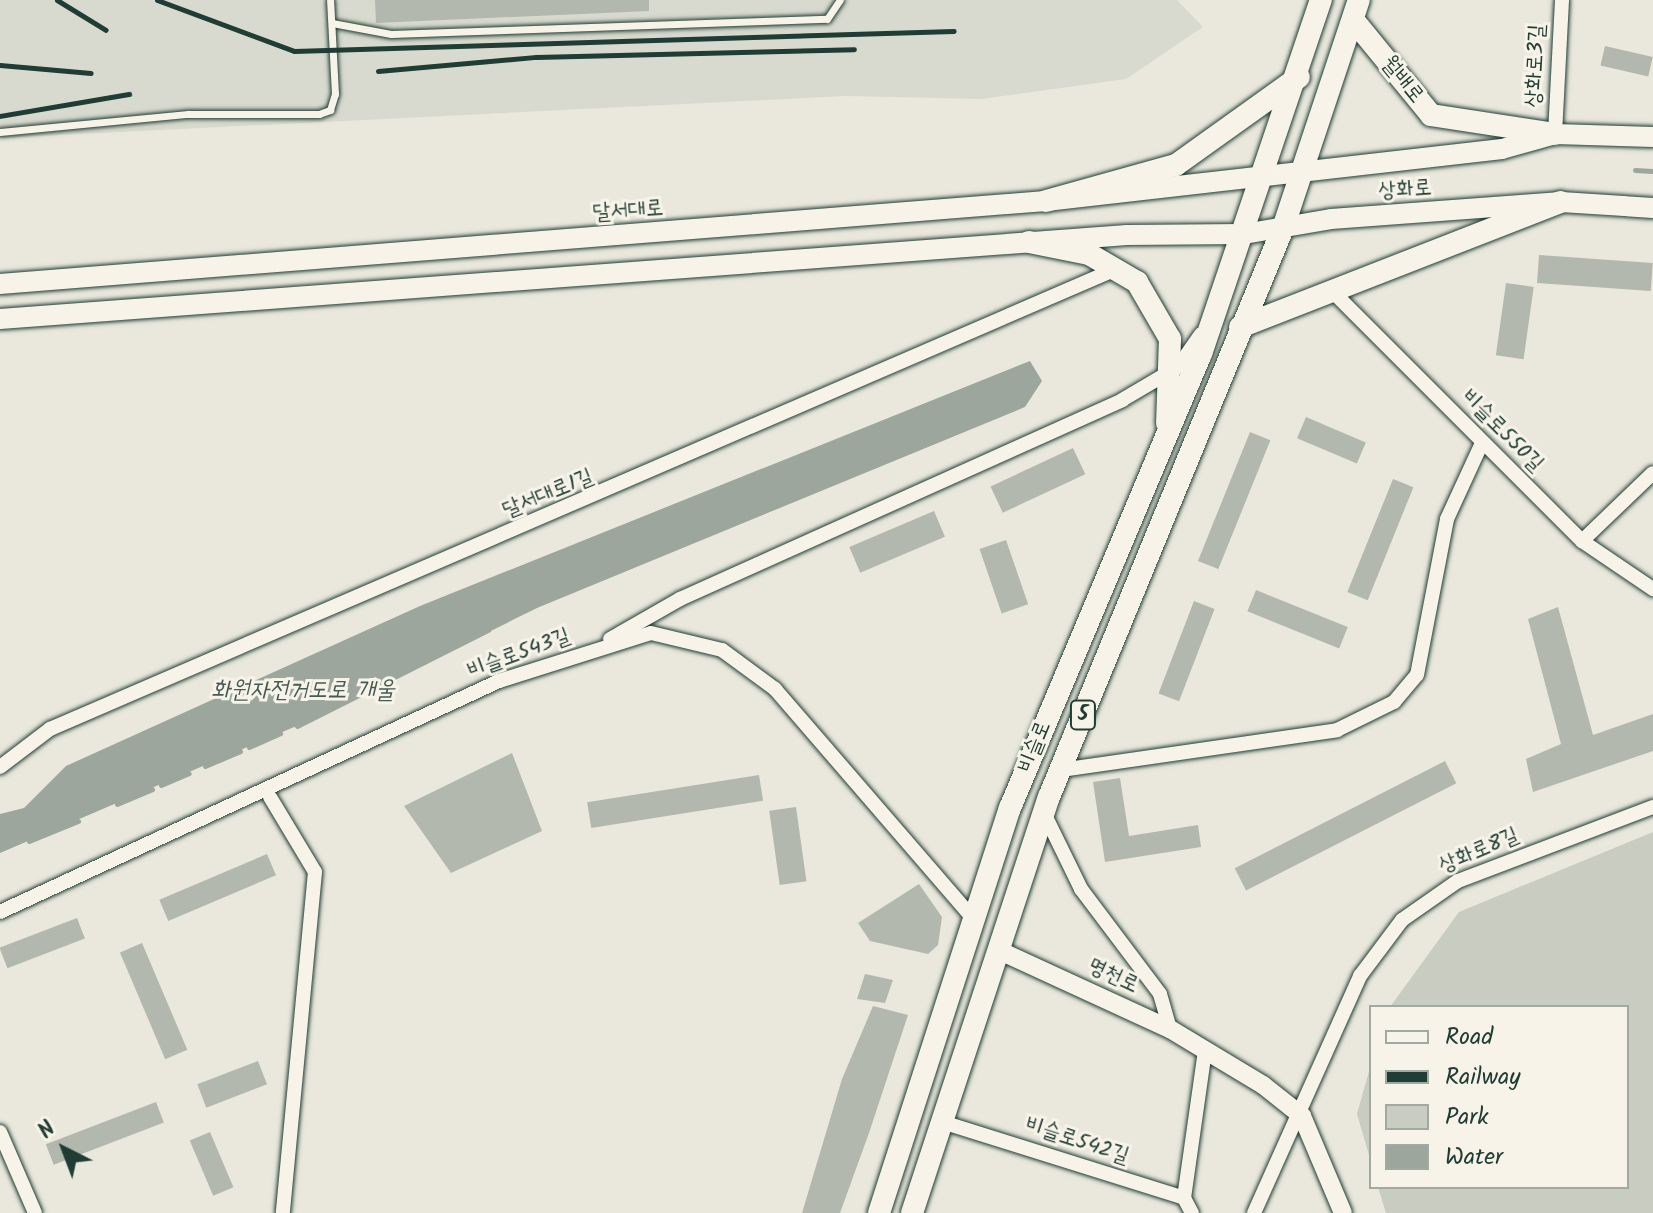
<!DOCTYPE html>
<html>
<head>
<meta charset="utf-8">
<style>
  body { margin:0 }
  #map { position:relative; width:1653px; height:1213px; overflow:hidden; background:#eae8dd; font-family:Kalam,"Poor Story",sans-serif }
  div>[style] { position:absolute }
  .built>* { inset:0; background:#d9dacf }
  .green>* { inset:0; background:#c8ccc1 }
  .water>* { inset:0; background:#9ca69c }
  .stream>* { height:5px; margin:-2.5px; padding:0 2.5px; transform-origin:2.5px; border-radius:2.5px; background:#9ca69c }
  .building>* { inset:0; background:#b2b8ae; transform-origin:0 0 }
  .roads { filter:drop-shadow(0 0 2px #1f3d34) drop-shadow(0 0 2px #1f3d34) }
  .service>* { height:7px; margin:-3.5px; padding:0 3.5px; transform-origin:3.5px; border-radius:3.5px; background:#f7f3e8 }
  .minor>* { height:14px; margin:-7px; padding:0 7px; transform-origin:7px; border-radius:7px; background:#f7f3e8 }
  .tertiary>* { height:18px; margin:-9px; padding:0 9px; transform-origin:9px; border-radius:9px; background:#f7f3e8 }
  .secondary>* { height:20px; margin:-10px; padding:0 10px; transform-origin:10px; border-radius:10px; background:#f7f3e8 }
  .primary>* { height:22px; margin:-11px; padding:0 11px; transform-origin:11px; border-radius:11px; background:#f7f3e8 }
  .rail>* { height:5px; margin:-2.5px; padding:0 2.5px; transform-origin:2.5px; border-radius:2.5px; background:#1f3d34 }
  span { translate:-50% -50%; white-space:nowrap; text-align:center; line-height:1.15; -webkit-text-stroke:6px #f7f3e8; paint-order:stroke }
  .shield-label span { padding:2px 6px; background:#f7f3e8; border:2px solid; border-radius:6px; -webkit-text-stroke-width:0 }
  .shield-label { font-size:20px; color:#1f3d34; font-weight:700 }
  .street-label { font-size:22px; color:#1f3d34 }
  .water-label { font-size:24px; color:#445c53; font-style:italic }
  .legend { position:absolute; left:1369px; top:1005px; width:260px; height:184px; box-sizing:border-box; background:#f7f3e8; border:2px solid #a1aaa0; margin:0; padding:10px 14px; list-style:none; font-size:24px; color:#1f3d34 }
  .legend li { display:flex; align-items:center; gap:16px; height:40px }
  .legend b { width:40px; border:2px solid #a1aaa0 }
  .north { position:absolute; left:24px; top:1109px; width:80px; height:80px; -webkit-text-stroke:6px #f7f3e8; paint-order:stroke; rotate:318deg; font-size:22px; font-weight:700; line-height:32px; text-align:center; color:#1f3d34 }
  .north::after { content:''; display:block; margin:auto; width:28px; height:36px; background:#1f3d34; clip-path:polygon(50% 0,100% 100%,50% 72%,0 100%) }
</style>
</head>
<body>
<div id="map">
  <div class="built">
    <i style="clip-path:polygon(0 0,1177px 0,1203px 27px,1126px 79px,981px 99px,845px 96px,0 138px)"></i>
  </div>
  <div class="green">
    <i style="clip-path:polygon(1653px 832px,1653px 1213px,1386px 1213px,1378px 1187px,1627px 1187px,1627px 1007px,1390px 1007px,1459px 912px)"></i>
    <i style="clip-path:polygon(1371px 1064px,1371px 1162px,1357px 1114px)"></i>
  </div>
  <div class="water">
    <i style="clip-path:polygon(1030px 361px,1042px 381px,1025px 407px,537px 608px,315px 718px,0 853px,0 814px,24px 808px,66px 766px,420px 606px)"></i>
  </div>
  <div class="stream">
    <i style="left:1635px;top:170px;width:18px;rotate:3deg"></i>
    <i style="left:297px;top:726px;width:214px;rotate:-26.7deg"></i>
    <i style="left:249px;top:747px;width:34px;rotate:-24deg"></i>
    <i style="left:205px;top:766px;width:38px;rotate:-23deg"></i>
    <i style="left:161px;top:785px;width:30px;rotate:-23deg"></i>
    <i style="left:117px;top:804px;width:38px;rotate:-23deg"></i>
    <i style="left:29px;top:841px;width:53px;rotate:-22.2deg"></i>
  </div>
  <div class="building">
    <i style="clip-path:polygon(375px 0,649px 0,649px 11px,376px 23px)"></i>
    <i style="left:1605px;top:46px;width:49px;height:20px;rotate:13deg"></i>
    <i style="left:1539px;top:255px;width:114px;height:28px;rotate:4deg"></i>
    <i style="left:1506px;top:283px;width:28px;height:73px;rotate:8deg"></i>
    <i style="left:1306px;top:417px;width:65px;height:23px;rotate:23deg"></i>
    <i style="left:1250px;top:432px;width:22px;height:139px;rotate:22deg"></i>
    <i style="left:1073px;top:448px;width:29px;height:91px;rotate:65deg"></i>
    <i style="left:1393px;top:479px;width:22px;height:122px;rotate:22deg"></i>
    <i style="left:934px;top:511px;width:28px;height:92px;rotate:67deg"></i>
    <i style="left:1006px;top:540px;width:68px;height:28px;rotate:71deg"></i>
    <i style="left:1256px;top:590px;width:99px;height:23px;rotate:22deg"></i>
    <i style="left:1194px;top:601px;width:22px;height:99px;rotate:21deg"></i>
    <i style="clip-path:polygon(1558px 607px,1593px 735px,1653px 714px,1653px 751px,1533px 792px,1526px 759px,1561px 744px,1528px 619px)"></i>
    <i style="clip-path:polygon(512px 753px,542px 831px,451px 873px,404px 806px)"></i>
    <i style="left:1445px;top:761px;width:25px;height:236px;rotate:63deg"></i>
    <i style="left:759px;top:775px;width:26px;height:174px;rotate:81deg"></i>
    <i style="clip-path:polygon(1120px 778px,1129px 836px,1198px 825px,1201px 847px,1105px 862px,1093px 782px)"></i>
    <i style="left:796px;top:807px;width:75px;height:27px;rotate:82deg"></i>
    <i style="left:267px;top:854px;width:23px;height:117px;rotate:67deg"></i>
    <i style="clip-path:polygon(919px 884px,942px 917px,938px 945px,928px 954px,870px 941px,858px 923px)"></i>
    <i style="left:77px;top:918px;width:22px;height:83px;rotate:69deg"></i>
    <i style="left:142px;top:943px;width:116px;height:24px;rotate:67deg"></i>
    <i style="clip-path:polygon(865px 974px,893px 980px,885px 1003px,857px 999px)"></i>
    <i style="clip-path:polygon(873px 1006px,908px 1015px,869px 1133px,840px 1213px,802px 1213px,842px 1079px)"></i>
    <i style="left:258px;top:1061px;width:25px;height:65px;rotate:69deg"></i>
    <i style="left:156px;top:1102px;width:22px;height:118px;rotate:69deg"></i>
    <i style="left:210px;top:1132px;width:60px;height:22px;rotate:67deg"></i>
  </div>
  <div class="roads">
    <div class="service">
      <i style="left:332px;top:23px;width:60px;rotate:10.6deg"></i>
      <i style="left:391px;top:34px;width:436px;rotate:-2deg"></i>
      <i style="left:827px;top:19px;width:23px;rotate:-56deg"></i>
      <i style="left:0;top:132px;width:189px;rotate:-5.5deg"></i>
      <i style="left:188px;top:114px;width:131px"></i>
      <i style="left:319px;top:114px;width:12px;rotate:-20deg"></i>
      <i style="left:330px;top:110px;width:17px;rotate:-73deg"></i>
      <i style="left:335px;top:94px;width:94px;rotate:-93deg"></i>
    </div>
    <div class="minor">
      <i style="left:1555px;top:134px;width:134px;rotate:-87deg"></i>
      <i style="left:1332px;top:291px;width:354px;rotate:45deg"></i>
      <i style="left:1582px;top:541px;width:86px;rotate:34.1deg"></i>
      <i style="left:1582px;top:541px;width:98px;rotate:-43.8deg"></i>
      <i style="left:610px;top:639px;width:81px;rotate:-29.7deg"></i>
      <i style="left:680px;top:599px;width:485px;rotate:-24.2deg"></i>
      <i style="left:1122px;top:400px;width:65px;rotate:-30.5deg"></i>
      <i style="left:1178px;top:367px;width:40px;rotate:-55.1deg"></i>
      <i style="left:0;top:767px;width:63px;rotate:-37.2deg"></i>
      <i style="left:50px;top:729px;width:1161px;rotate:-23.34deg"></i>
      <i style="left:1061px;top:770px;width:279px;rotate:-8.2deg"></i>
      <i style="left:1337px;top:730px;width:64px;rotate:-26.2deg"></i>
      <i style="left:1394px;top:702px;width:35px;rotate:-50deg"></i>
      <i style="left:1417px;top:675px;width:159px;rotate:-79.1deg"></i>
      <i style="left:1447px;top:519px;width:84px;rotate:-65.3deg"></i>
      <i style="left:270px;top:797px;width:87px;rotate:59deg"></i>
      <i style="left:315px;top:872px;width:342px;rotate:95.4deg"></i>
      <i style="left:1044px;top:813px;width:85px;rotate:64deg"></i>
      <i style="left:1081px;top:889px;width:131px;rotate:53deg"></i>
      <i style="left:1160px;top:994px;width:36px;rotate:74deg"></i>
      <i style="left:0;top:912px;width:550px;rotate:-24.84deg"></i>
      <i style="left:499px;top:681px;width:159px;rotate:-17.5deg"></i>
      <i style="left:651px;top:633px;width:73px;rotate:13.5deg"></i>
      <i style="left:722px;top:650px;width:66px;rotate:36.3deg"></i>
      <i style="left:775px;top:689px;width:306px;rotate:49.2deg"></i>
      <i style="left:939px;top:1121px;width:257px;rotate:17.4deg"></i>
      <i style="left:1184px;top:1198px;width:17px;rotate:62deg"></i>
      <i style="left:0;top:1132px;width:88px;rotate:66.6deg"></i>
      <i style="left:1184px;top:1198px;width:148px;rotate:-81.9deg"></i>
      <i style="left:1254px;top:1213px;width:260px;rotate:-65.9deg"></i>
      <i style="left:1360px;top:976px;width:70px;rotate:-53.1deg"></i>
      <i style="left:1402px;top:920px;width:68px;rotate:-34.9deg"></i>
      <i style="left:1458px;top:881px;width:209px;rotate:-20.8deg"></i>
    </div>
    <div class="tertiary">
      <i style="left:998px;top:950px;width:189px;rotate:24.7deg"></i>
      <i style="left:1170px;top:1029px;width:109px;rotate:31.1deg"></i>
      <i style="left:1263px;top:1085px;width:50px;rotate:38.5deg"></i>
      <i style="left:1302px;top:1116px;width:105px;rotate:67.1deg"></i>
    </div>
    <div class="secondary">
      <i style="left:0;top:284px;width:1049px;rotate:-4.54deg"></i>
      <i style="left:1046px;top:201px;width:459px;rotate:-6.5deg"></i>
      <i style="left:1502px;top:149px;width:55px;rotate:-15.8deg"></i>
      <i style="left:1555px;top:134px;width:98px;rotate:1.8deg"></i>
      <i style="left:0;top:319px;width:1130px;rotate:-4.26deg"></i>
      <i style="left:1127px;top:235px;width:117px;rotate:-0.5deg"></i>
      <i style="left:1244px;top:234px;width:88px;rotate:-9.8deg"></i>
      <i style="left:1331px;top:219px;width:231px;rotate:-4.2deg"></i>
      <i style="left:1561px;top:202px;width:92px;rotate:3.7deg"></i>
    </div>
    <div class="primary">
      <i style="left:1355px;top:22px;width:120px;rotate:50.7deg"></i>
      <i style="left:1431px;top:115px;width:125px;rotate:8.7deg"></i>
      <i style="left:1046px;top:201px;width:135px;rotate:-15.5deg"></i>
      <i style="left:1176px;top:165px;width:151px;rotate:-35.6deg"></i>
      <i style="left:1029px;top:242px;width:61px;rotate:11.3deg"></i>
      <i style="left:1089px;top:254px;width:56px;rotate:30.3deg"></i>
      <i style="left:1137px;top:282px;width:66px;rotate:59.9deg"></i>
      <i style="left:1170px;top:339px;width:84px;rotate:92deg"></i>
      <i style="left:1240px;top:327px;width:344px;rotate:-21.3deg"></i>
      <i style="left:879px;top:1213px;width:426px;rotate:-72.1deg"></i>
      <i style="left:1010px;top:808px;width:493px;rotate:-67.2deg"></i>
      <i style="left:1201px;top:354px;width:374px;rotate:-71.3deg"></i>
      <i style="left:912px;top:1213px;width:438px;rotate:-71.8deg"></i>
      <i style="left:1049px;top:797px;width:615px;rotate:-67.65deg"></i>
      <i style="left:1283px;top:228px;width:240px;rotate:-71.6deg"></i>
    </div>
  </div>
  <div class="rail">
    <i style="left:57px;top:0;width:57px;rotate:31.5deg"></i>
    <i style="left:157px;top:0;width:146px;rotate:20.4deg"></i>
    <i style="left:294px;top:51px;width:660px;rotate:-1.74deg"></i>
    <i style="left:0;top:65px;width:91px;rotate:5deg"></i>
    <i style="left:378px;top:71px;width:159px;rotate:-5.1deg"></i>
    <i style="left:536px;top:57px;width:318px;rotate:-1.4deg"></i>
    <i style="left:0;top:116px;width:131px;rotate:-9.7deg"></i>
  </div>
  <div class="shield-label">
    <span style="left:1083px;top:715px">5</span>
  </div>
  <div class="street-label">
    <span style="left:1536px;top:66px;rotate:-87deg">상화로3길</span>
    <span style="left:1402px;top:80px;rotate:51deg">월배로</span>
    <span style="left:1405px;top:190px;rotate:-4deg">상화로</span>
    <span style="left:628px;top:211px;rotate:-4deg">달서대로</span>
    <span style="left:1502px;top:431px;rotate:45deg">비슬로550길</span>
    <span style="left:548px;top:494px;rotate:-22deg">달서대로1길</span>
    <span style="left:519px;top:654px;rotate:-20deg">비슬로543길</span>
    <span style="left:1035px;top:747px;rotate:-68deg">비슬로</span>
    <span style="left:1479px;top:851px;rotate:-23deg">상화로8길</span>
    <span style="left:1113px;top:976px;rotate:25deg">명천로</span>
    <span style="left:1077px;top:1141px;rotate:18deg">비슬로542길</span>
  </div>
  <div class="water-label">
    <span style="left:303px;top:691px">화원자전거도로 개울</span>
  </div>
  <ul class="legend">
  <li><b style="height:10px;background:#f7f3e8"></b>Road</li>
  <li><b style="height:10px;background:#1f3d34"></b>Railway</li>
  <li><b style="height:22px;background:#c8ccc1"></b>Park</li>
  <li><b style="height:22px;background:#9ca69c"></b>Water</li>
  </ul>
  <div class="north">N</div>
</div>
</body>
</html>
